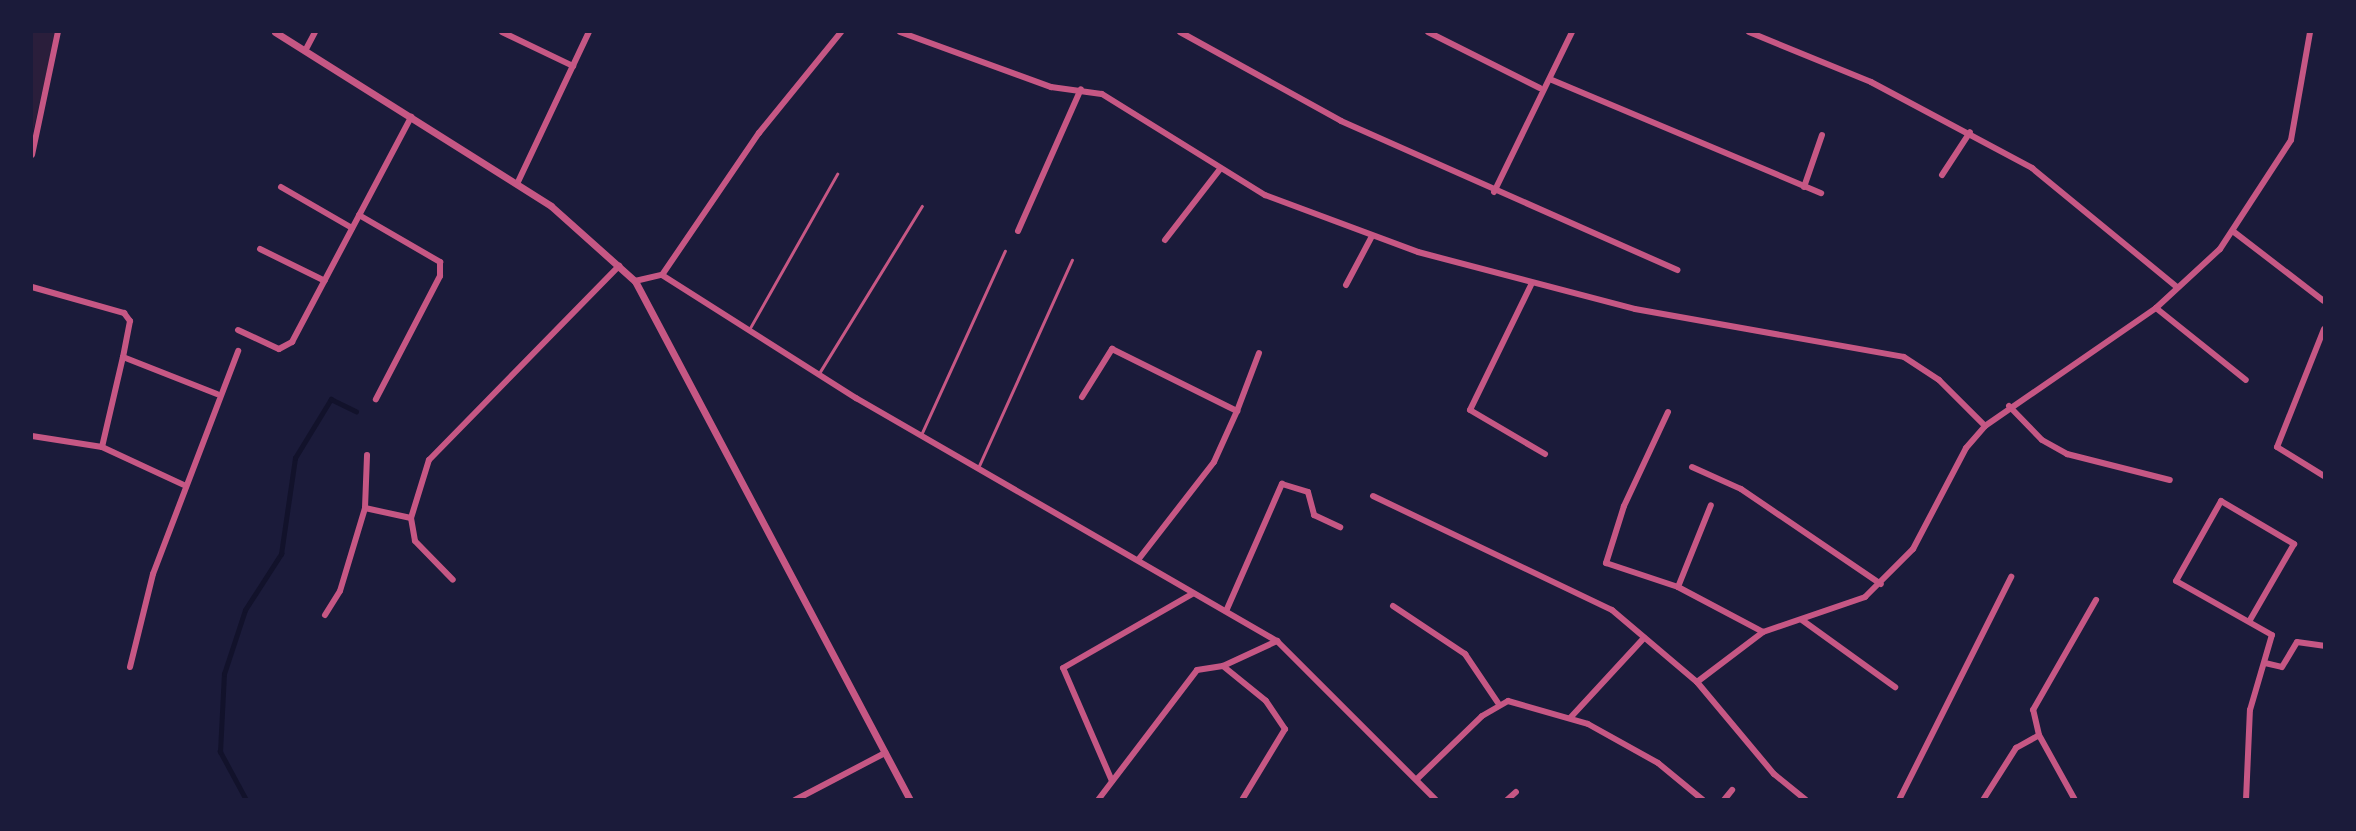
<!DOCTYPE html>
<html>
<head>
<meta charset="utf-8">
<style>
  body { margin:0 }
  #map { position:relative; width:2356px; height:831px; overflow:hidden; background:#1b1b3a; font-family:"Alegreya Sans",sans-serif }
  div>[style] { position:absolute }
  .green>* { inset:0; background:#2a1e3b }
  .stream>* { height:4.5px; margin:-2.25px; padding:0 2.25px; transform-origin:2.25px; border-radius:2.25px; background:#12122b }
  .service>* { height:2.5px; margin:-1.25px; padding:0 1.25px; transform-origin:1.25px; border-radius:1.25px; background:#c65784 }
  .minor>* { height:6px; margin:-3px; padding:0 3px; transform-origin:3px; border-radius:3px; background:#c65784 }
  .tertiary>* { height:7px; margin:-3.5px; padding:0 3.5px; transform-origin:3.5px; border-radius:3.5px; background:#c65784 }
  span { translate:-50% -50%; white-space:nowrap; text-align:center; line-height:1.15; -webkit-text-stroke:5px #1b1b3a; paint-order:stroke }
  .frame { position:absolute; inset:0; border:33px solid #1b1b3a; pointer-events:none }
</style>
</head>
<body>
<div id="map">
  <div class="green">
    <i style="clip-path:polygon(32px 32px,56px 32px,32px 136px)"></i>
  </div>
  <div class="stream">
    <i style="left:246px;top:800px;width:55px;rotate:-118.4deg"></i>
    <i style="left:220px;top:752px;width:78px;rotate:-87.1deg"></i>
    <i style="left:224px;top:674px;width:67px;rotate:-71.8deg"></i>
    <i style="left:245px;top:610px;width:67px;rotate:-57.3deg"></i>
    <i style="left:281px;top:554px;width:97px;rotate:-81.7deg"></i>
    <i style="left:295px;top:458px;width:69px;rotate:-58.6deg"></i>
    <i style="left:331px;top:399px;width:28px;rotate:26deg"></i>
  </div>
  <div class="service">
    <i style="left:750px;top:328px;width:177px;rotate:-60.5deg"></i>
    <i style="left:818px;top:375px;width:198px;rotate:-58.4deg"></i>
    <i style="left:921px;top:435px;width:202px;rotate:-65.5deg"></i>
    <i style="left:978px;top:468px;width:228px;rotate:-65.7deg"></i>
  </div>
  <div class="minor">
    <i style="left:502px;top:32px;width:79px;rotate:25.6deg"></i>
    <i style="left:900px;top:32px;width:161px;rotate:20deg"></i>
    <i style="left:1051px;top:87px;width:51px;rotate:7.8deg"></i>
    <i style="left:1102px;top:94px;width:192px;rotate:31.8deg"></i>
    <i style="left:1265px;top:195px;width:163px;rotate:20.4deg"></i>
    <i style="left:1418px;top:252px;width:224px;rotate:14.7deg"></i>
    <i style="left:1635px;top:309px;width:273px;rotate:10.1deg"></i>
    <i style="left:1904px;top:357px;width:42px;rotate:33.3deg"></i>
    <i style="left:1939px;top:380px;width:65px;rotate:45deg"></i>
    <i style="left:1180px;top:32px;width:184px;rotate:28.9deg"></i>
    <i style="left:1341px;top:121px;width:368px;rotate:23.9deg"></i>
    <i style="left:1428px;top:32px;width:125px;rotate:26.6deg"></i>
    <i style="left:1749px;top:32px;width:132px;rotate:22.3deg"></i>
    <i style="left:1871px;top:82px;width:183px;rotate:28.1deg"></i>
    <i style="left:2032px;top:168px;width:188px;rotate:39.4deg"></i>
    <i style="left:305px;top:51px;width:21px;rotate:-62deg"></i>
    <i style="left:1552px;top:80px;width:292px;rotate:22.8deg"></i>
    <i style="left:32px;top:155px;width:126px;rotate:-78.1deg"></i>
    <i style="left:1942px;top:175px;width:51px;rotate:-56.9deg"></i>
    <i style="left:517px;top:184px;width:168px;rotate:-64.7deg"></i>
    <i style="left:281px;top:187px;width:82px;rotate:30deg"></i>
    <i style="left:1804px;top:187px;width:55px;rotate:-70.9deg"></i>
    <i style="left:1494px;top:192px;width:178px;rotate:-64deg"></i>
    <i style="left:359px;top:215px;width:94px;rotate:30.1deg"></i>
    <i style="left:440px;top:262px;width:14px;rotate:90deg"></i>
    <i style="left:440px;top:276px;width:139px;rotate:117.5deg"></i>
    <i style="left:1018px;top:231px;width:155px;rotate:-66.1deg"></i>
    <i style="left:2234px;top:232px;width:113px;rotate:37.5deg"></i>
    <i style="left:1165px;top:240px;width:90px;rotate:-52.2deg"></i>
    <i style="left:260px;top:249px;width:72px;rotate:26.2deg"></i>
    <i style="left:662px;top:275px;width:230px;rotate:32.4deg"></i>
    <i style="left:856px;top:398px;width:486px;rotate:30deg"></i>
    <i style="left:1277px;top:641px;width:225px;rotate:45deg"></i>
    <i style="left:662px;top:275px;width:172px;rotate:-55.7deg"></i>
    <i style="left:759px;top:133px;width:130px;rotate:-50.9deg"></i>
    <i style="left:635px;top:281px;width:28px;rotate:-13deg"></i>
    <i style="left:1346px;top:285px;width:55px;rotate:-62deg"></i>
    <i style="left:1531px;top:285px;width:139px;rotate:116deg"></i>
    <i style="left:1470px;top:410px;width:87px;rotate:30.4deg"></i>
    <i style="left:32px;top:287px;width:96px;rotate:15.8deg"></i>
    <i style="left:124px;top:313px;width:10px;rotate:53deg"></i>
    <i style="left:130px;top:321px;width:37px;rotate:101deg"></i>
    <i style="left:123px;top:357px;width:101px;rotate:21.5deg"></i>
    <i style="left:2156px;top:308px;width:115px;rotate:38.7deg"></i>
    <i style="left:2324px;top:329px;width:127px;rotate:111.7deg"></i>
    <i style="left:2277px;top:447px;width:55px;rotate:31.7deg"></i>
    <i style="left:238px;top:330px;width:45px;rotate:24.9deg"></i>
    <i style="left:279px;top:349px;width:15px;rotate:-28deg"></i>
    <i style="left:292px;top:342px;width:255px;rotate:-62.1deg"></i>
    <i style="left:1082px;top:397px;width:57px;rotate:-58deg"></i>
    <i style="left:1112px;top:349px;width:140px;rotate:26.4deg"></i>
    <i style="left:1237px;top:411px;width:56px;rotate:114.3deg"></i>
    <i style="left:1214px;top:462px;width:124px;rotate:127.8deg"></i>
    <i style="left:2009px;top:406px;width:47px;rotate:45.9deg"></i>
    <i style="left:2042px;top:440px;width:29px;rotate:29deg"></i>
    <i style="left:2067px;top:454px;width:106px;rotate:14.2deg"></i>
    <i style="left:1237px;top:411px;width:62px;rotate:-69.2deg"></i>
    <i style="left:1668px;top:412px;width:104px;rotate:115.1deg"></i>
    <i style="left:1624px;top:506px;width:60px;rotate:107.5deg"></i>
    <i style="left:1606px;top:563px;width:76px;rotate:18.4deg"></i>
    <i style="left:1678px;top:587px;width:96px;rotate:27.9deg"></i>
    <i style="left:32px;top:436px;width:71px;rotate:8.9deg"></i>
    <i style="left:102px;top:447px;width:90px;rotate:24.9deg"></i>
    <i style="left:102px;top:447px;width:92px;rotate:-76.9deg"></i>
    <i style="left:1692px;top:467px;width:54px;rotate:24.2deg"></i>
    <i style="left:1741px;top:489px;width:169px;rotate:34.2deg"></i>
    <i style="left:1373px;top:496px;width:265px;rotate:25.5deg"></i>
    <i style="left:1612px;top:610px;width:111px;rotate:40.3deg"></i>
    <i style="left:1697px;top:682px;width:120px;rotate:50.1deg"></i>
    <i style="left:1774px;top:774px;width:41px;rotate:39.1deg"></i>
    <i style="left:365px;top:508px;width:53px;rotate:-87.8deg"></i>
    <i style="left:411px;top:518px;width:23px;rotate:80deg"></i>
    <i style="left:415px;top:541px;width:54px;rotate:45.7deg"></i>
    <i style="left:1678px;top:587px;width:88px;rotate:-68.1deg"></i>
    <i style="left:1393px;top:606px;width:87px;rotate:33.7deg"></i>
    <i style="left:1465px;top:654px;width:59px;rotate:56deg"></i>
    <i style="left:1227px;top:609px;width:137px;rotate:-66.3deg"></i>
    <i style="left:1282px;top:484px;width:27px;rotate:17deg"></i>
    <i style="left:1308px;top:492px;width:24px;rotate:75deg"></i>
    <i style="left:1314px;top:515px;width:29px;rotate:25deg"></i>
    <i style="left:325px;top:615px;width:28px;rotate:-58deg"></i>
    <i style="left:340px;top:591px;width:87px;rotate:-73.2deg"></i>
    <i style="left:365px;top:508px;width:47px;rotate:12.3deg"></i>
    <i style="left:411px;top:518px;width:61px;rotate:-72.8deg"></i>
    <i style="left:429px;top:460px;width:272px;rotate:-45.6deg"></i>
    <i style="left:1802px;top:620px;width:115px;rotate:35.8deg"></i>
    <i style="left:2265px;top:663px;width:17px;rotate:13deg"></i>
    <i style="left:2282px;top:667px;width:29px;rotate:-59deg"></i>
    <i style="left:2297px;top:642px;width:27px;rotate:8deg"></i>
    <i style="left:1223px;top:666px;width:55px;rotate:39.1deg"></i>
    <i style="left:1266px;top:701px;width:34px;rotate:56deg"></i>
    <i style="left:1285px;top:729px;width:83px;rotate:121.2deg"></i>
    <i style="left:130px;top:667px;width:96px;rotate:-76.1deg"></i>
    <i style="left:153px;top:574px;width:239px;rotate:-69.1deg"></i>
    <i style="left:1697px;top:682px;width:83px;rotate:-37.1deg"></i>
    <i style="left:1763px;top:632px;width:108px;rotate:-18.9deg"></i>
    <i style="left:1865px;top:597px;width:68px;rotate:-45deg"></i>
    <i style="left:1913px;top:549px;width:114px;rotate:-62.3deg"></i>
    <i style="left:1966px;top:448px;width:29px;rotate:-49deg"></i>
    <i style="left:1985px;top:426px;width:208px;rotate:-34.6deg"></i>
    <i style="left:2156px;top:308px;width:87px;rotate:-42.7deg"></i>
    <i style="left:2220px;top:249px;width:130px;rotate:-56.9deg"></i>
    <i style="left:2291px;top:140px;width:110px;rotate:-80deg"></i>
    <i style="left:1571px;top:717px;width:108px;rotate:-47.3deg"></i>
    <i style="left:1418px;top:778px;width:89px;rotate:-44.1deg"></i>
    <i style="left:1482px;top:716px;width:30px;rotate:-30deg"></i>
    <i style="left:1508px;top:701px;width:83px;rotate:16deg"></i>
    <i style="left:1588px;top:724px;width:80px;rotate:29.1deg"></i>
    <i style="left:1658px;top:763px;width:58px;rotate:39.4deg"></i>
    <i style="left:1112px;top:781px;width:123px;rotate:-113.4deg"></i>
    <i style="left:1063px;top:668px;width:149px;rotate:-29.8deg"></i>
    <i style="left:795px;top:800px;width:102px;rotate:-27.6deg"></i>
    <i style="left:1098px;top:800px;width:163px;rotate:-52.7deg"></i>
    <i style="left:1197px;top:670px;width:26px;rotate:-9deg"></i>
    <i style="left:1223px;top:666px;width:60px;rotate:-24.8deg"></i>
    <i style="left:1507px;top:800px;width:12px;rotate:-42deg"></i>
    <i style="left:1724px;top:800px;width:13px;rotate:-51deg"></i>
    <i style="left:1899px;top:800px;width:250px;rotate:-63.3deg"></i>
    <i style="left:1983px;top:800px;width:62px;rotate:-57.6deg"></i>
    <i style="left:2016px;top:748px;width:26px;rotate:-29deg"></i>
    <i style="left:2075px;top:800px;width:74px;rotate:-119deg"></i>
    <i style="left:2039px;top:735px;width:26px;rotate:-103deg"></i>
    <i style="left:2033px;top:710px;width:127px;rotate:-60.2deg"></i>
    <i style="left:2246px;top:800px;width:90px;rotate:-87.5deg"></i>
    <i style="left:2250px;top:710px;width:78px;rotate:-73.7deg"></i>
    <i style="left:2272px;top:635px;width:110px;rotate:-150.6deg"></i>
    <i style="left:2176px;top:581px;width:92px;rotate:-60.6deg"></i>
    <i style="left:2221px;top:501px;width:85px;rotate:30.5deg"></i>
    <i style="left:2294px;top:544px;width:88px;rotate:120.1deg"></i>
  </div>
  <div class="tertiary">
    <i style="left:275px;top:32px;width:326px;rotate:32.2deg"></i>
    <i style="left:551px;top:206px;width:113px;rotate:41.8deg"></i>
    <i style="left:635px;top:281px;width:587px;rotate:62.08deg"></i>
  </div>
  <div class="frame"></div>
</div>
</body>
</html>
